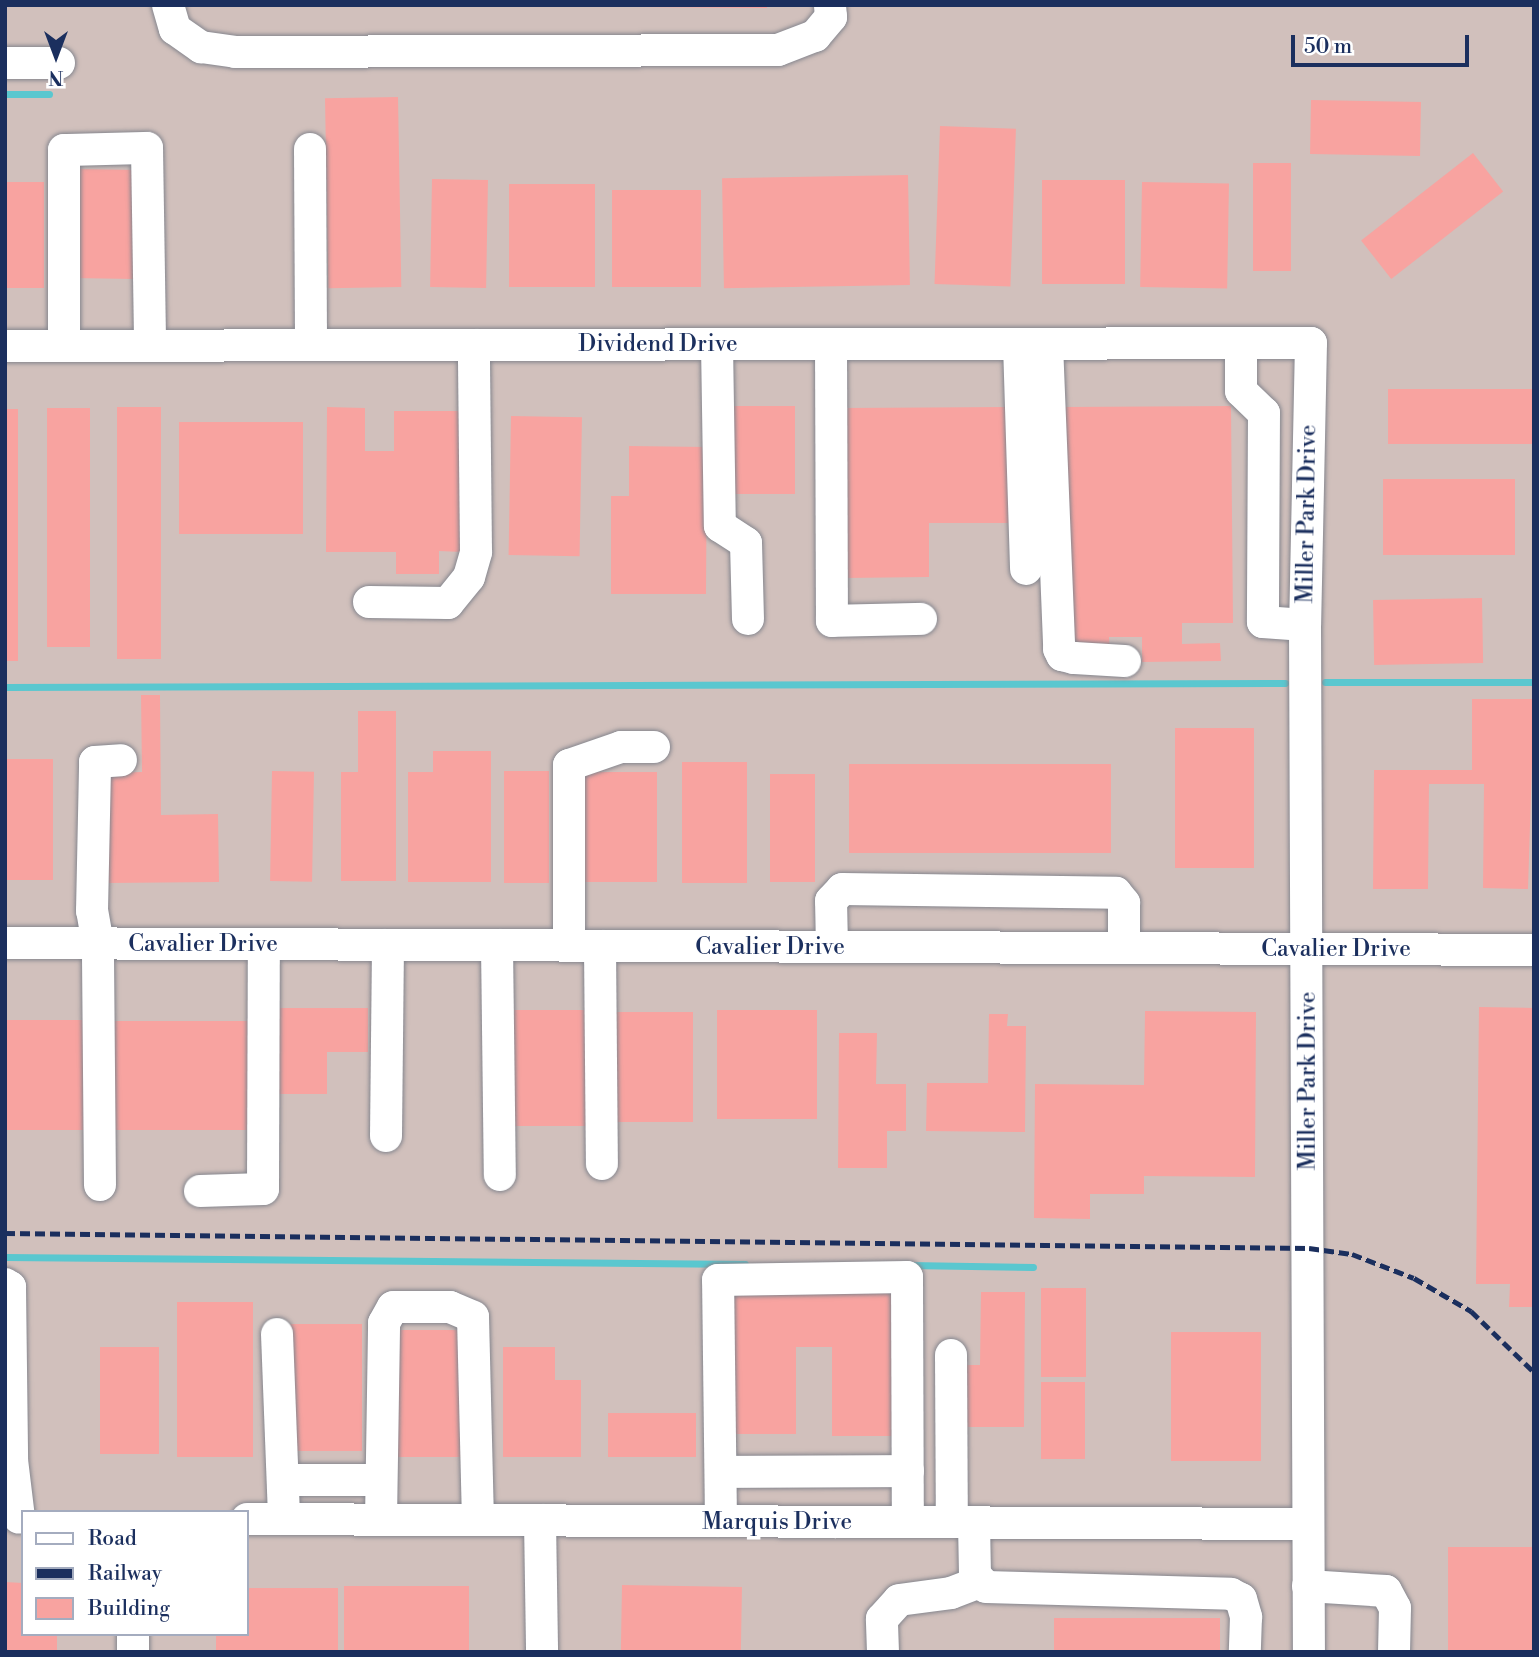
<!DOCTYPE html>
<html>
<head>
<meta charset="utf-8">
<style>
  body { margin:0 }
  #map { position:relative; width:1539px; height:1657px; overflow:hidden; background:#efdebe; font-family:"Libre Bodoni",serif }
  div>[style] { position:absolute }
  .industrial>* { inset:0; background:#d1c0bc }
  .stream>* { height:7px; margin:-3.5px; padding:0 3.5px; transform-origin:3.5px; border-radius:3.5px; background:#5ac7cf }
  .building>* { inset:0; background:#f8a3a0; transform-origin:0 0 }
  .roads { filter:drop-shadow(0 0 2px #85868e) drop-shadow(0 0 2px #85868e) }
  .minor>* { height:32px; margin:-16px; padding:0 16px; transform-origin:16px; border-radius:16px; background:#fff }
  .rail>* { height:5px; margin-top:-2.5px; transform-origin:0; background:repeating-linear-gradient(90deg,#1b2f5e 0 10px,transparent 0 15px) }
  span { translate:-50% -50%; white-space:nowrap; text-align:center; line-height:1.15; -webkit-text-stroke:7px #fff; paint-order:stroke }
  .street-label { font-size:23px; color:#1b2f5e }
  .frame { position:absolute; inset:0; border:7px solid #1b2f5e; pointer-events:none }
  .legend { position:absolute; left:21px; top:1510px; width:228px; height:126px; box-sizing:border-box; background:#fff; border:2px solid #a4acbf; margin:0; padding:9px 12px; list-style:none; font-size:21px; color:#1b2f5e }
  .legend li { display:flex; align-items:center; gap:14px; height:35px }
  .legend b { width:35px; border:2px solid #a4acbf }
  .north { position:absolute; left:21px; top:21px; width:70px; height:70px; -webkit-text-stroke:5px #fff; paint-order:stroke; rotate:180deg; font-size:19px; font-weight:700; line-height:28px; text-align:center; color:#1b2f5e }
  .north::after { content:''; display:block; margin:auto; width:24px; height:32px; background:#1b2f5e; clip-path:polygon(50% 0,100% 100%,50% 72%,0 100%) }
  .scale { position:absolute; left:1291px; top:35px; width:178px; height:32px; box-sizing:border-box; border:4px solid #1b2f5e; border-top:0; padding-left:9px; font-size:21px; line-height:24px; white-space:nowrap; color:#1b2f5e; -webkit-text-stroke:5px #fff; paint-order:stroke }
</style>
</head>
<body>
<div id="map">
  <div class="industrial">
    <i style="clip-path:polygon(evenodd,5px 5px,1534px 5px,1534px 1652px,5px 1652px,5px 5px,23px 1512px,247px 1512px,247px 1634px,23px 1634px,23px 1512px)"></i>
  </div>
  <div class="stream">
    <i style="left:5px;top:94px;width:44px"></i>
    <i style="left:1325px;top:682px;width:209px"></i>
    <i style="left:5px;top:687px;width:1280px;rotate:-0.18deg"></i>
    <i style="left:5px;top:1257px;width:740px;rotate:0.54deg"></i>
    <i style="left:908px;top:1265px;width:125px;rotate:0.9deg"></i>
  </div>
  <div class="building">
    <i style="clip-path:polygon(364px 5px,767px 5px,767px 8px)"></i>
    <i style="left:398px;top:97px;width:190px;height:73px;rotate:89deg"></i>
    <i style="left:1311px;top:100px;width:110px;height:54px;rotate:1deg"></i>
    <i style="left:940px;top:126px;width:76px;height:158px;rotate:2deg"></i>
    <i style="left:1473px;top:153px;width:49px;height:142px;rotate:52deg"></i>
    <i style="left:1253px;top:163px;width:38px;height:108px"></i>
    <i style="left:73px;top:169px;width:64px;height:109px;rotate:1deg"></i>
    <i style="left:908px;top:175px;width:110px;height:186px;rotate:89deg"></i>
    <i style="left:432px;top:179px;width:56px;height:108px;rotate:1deg"></i>
    <i style="left:1042px;top:180px;width:83px;height:104px"></i>
    <i style="left:5px;top:182px;width:39px;height:106px"></i>
    <i style="left:1142px;top:182px;width:87px;height:105px;rotate:1deg"></i>
    <i style="left:509px;top:184px;width:86px;height:103px"></i>
    <i style="left:612px;top:190px;width:89px;height:97px"></i>
    <i style="left:1534px;top:389px;width:55px;height:146px;rotate:90deg"></i>
    <i style="left:728px;top:406px;width:67px;height:88px"></i>
    <i style="clip-path:polygon(1231px 406px,1233px 623px,1182px 623px,1182px 644px,1220px 643px,1221px 661px,1142px 662px,1142px 637px,1109px 637px,1110px 652px,1066px 653px,1063px 407px)"></i>
    <i style="left:117px;top:407px;width:44px;height:252px"></i>
    <i style="clip-path:polygon(327px 407px,365px 408px,365px 451px,394px 451px,394px 411px,462px 411px,462px 552px,439px 551px,439px 574px,396px 574px,396px 552px,326px 552px)"></i>
    <i style="clip-path:polygon(1009px 407px,1009px 523px,929px 523px,929px 577px,844px 578px,843px 408px)"></i>
    <i style="left:47px;top:408px;width:43px;height:239px"></i>
    <i style="left:5px;top:409px;width:13px;height:252px"></i>
    <i style="left:511px;top:416px;width:71px;height:139px;rotate:1deg"></i>
    <i style="left:179px;top:422px;width:124px;height:112px"></i>
    <i style="clip-path:polygon(629px 446px,707px 447px,706px 594px,611px 594px,611px 496px,629px 496px)"></i>
    <i style="left:1515px;top:479px;width:76px;height:132px;rotate:90deg"></i>
    <i style="left:1482px;top:598px;width:65px;height:109px;rotate:89deg"></i>
    <i style="clip-path:polygon(141px 695px,160px 695px,161px 815px,218px 814px,219px 882px,106px 883px,106px 773px,142px 772px)"></i>
    <i style="clip-path:polygon(1472px 699px,1534px 699px,1528px 889px,1483px 888px,1484px 784px,1429px 784px,1428px 889px,1373px 889px,1374px 770px,1472px 770px)"></i>
    <i style="clip-path:polygon(358px 711px,396px 711px,396px 881px,341px 881px,341px 772px,358px 772px)"></i>
    <i style="left:1175px;top:728px;width:79px;height:140px"></i>
    <i style="clip-path:polygon(433px 751px,491px 751px,491px 882px,408px 882px,408px 772px,433px 772px)"></i>
    <i style="left:5px;top:759px;width:48px;height:121px"></i>
    <i style="left:682px;top:762px;width:65px;height:121px"></i>
    <i style="left:849px;top:764px;width:262px;height:89px"></i>
    <i style="left:272px;top:771px;width:42px;height:110px;rotate:1deg"></i>
    <i style="left:504px;top:771px;width:45px;height:112px"></i>
    <i style="left:574px;top:772px;width:83px;height:110px"></i>
    <i style="left:770px;top:774px;width:45px;height:108px"></i>
    <i style="clip-path:polygon(1479px 1007px,1534px 1008px,1534px 1307px,1509px 1307px,1510px 1284px,1476px 1284px)"></i>
    <i style="clip-path:polygon(279px 1008px,368px 1008px,368px 1052px,327px 1052px,327px 1094px,278px 1094px)"></i>
    <i style="left:507px;top:1010px;width:81px;height:116px"></i>
    <i style="left:817px;top:1010px;width:109px;height:100px;rotate:90deg"></i>
    <i style="clip-path:polygon(1145px 1011px,1256px 1012px,1255px 1177px,1144px 1176px,1144px 1194px,1090px 1194px,1090px 1219px,1034px 1218px,1035px 1084px,1144px 1085px)"></i>
    <i style="left:610px;top:1012px;width:83px;height:110px"></i>
    <i style="clip-path:polygon(989px 1014px,1008px 1014px,1007px 1026px,1026px 1026px,1025px 1132px,926px 1131px,927px 1083px,988px 1083px)"></i>
    <i style="left:5px;top:1020px;width:81px;height:110px"></i>
    <i style="left:106px;top:1021px;width:149px;height:109px"></i>
    <i style="clip-path:polygon(839px 1033px,877px 1033px,876px 1084px,906px 1084px,906px 1131px,887px 1131px,887px 1168px,838px 1168px)"></i>
    <i style="left:1041px;top:1288px;width:45px;height:89px"></i>
    <i style="clip-path:polygon(730px 1289px,901px 1289px,900px 1436px,832px 1436px,832px 1347px,796px 1347px,796px 1434px,729px 1434px)"></i>
    <i style="clip-path:polygon(981px 1292px,1025px 1292px,1024px 1427px,959px 1427px,959px 1365px,980px 1365px)"></i>
    <i style="left:177px;top:1302px;width:76px;height:155px"></i>
    <i style="left:290px;top:1324px;width:72px;height:127px"></i>
    <i style="left:390px;top:1330px;width:77px;height:127px"></i>
    <i style="left:1171px;top:1332px;width:90px;height:129px"></i>
    <i style="left:100px;top:1347px;width:59px;height:107px"></i>
    <i style="clip-path:polygon(503px 1347px,555px 1347px,555px 1380px,581px 1380px,581px 1457px,503px 1457px)"></i>
    <i style="left:1041px;top:1382px;width:44px;height:77px"></i>
    <i style="left:608px;top:1413px;width:88px;height:44px"></i>
    <i style="left:1448px;top:1547px;width:86px;height:105px"></i>
    <i style="clip-path:polygon(5px 1582px,23px 1583px,23px 1634px,57px 1634px,57px 1652px,5px 1652px)"></i>
    <i style="left:622px;top:1585px;width:120px;height:67px;rotate:1deg"></i>
    <i style="left:344px;top:1586px;width:125px;height:66px"></i>
    <i style="clip-path:polygon(247px 1588px,338px 1588px,338px 1652px,216px 1652px,216px 1634px,247px 1634px)"></i>
    <i style="left:1054px;top:1618px;width:166px;height:34px"></i>
  </div>
  <div class="roads">
    <div class="minor">
      <i style="left:168px;top:5px;width:25px;rotate:74deg"></i>
      <i style="left:175px;top:29px;width:32px;rotate:35deg"></i>
      <i style="left:201px;top:47px;width:34px;rotate:8deg"></i>
      <i style="left:235px;top:52px;width:543px;rotate:-0.21deg"></i>
      <i style="left:778px;top:50px;width:40px;rotate:-21deg"></i>
      <i style="left:815px;top:36px;width:25px;rotate:-50deg"></i>
      <i style="left:831px;top:17px;width:12px;rotate:-95deg"></i>
      <i style="left:5px;top:63px;width:54px"></i>
      <i style="left:310px;top:149px;width:196px;rotate:89.7deg"></i>
      <i style="left:1241px;top:343px;width:48px;rotate:90deg"></i>
      <i style="left:1241px;top:391px;width:32px;rotate:44deg"></i>
      <i style="left:1264px;top:413px;width:209px;rotate:90.3deg"></i>
      <i style="left:1263px;top:622px;width:42px;rotate:4.1deg"></i>
      <i style="left:717px;top:344px;width:182px;rotate:89.1deg"></i>
      <i style="left:720px;top:526px;width:31px;rotate:33deg"></i>
      <i style="left:746px;top:543px;width:76px;rotate:88.5deg"></i>
      <i style="left:831px;top:344px;width:277px;rotate:89.8deg"></i>
      <i style="left:832px;top:621px;width:89px;rotate:-1.3deg"></i>
      <i style="left:1019px;top:344px;width:225px;rotate:88.2deg"></i>
      <i style="left:1047px;top:344px;width:305px;rotate:87.7deg"></i>
      <i style="left:1059px;top:649px;width:7px;rotate:63deg"></i>
      <i style="left:1062px;top:655px;width:12px;rotate:14deg"></i>
      <i style="left:1074px;top:658px;width:51px;rotate:3.4deg"></i>
      <i style="left:64px;top:345px;width:195px;rotate:-90deg"></i>
      <i style="left:64px;top:150px;width:83px;rotate:-1.4deg"></i>
      <i style="left:147px;top:148px;width:197px;rotate:89.1deg"></i>
      <i style="left:5px;top:346px;width:1306px;rotate:-0.13deg"></i>
      <i style="left:1311px;top:343px;width:282px;rotate:91.2deg"></i>
      <i style="left:1305px;top:625px;width:1027px;rotate:89.78deg"></i>
      <i style="left:369px;top:602px;width:79px;rotate:0.7deg"></i>
      <i style="left:448px;top:603px;width:33px;rotate:-51deg"></i>
      <i style="left:469px;top:577px;width:26px;rotate:-74deg"></i>
      <i style="left:476px;top:552px;width:207px;rotate:-90.6deg"></i>
      <i style="left:5px;top:943px;width:1529px;rotate:0.26deg"></i>
      <i style="left:497px;top:945px;width:230px;rotate:89.3deg"></i>
      <i style="left:569px;top:946px;width:181px;rotate:-90deg"></i>
      <i style="left:569px;top:765px;width:55px;rotate:-19.1deg"></i>
      <i style="left:621px;top:747px;width:33px"></i>
      <i style="left:600px;top:946px;width:218px;rotate:89.5deg"></i>
      <i style="left:832px;top:947px;width:46px;rotate:-91.2deg"></i>
      <i style="left:831px;top:901px;width:16px;rotate:-47deg"></i>
      <i style="left:842px;top:889px;width:274px;rotate:0.8deg"></i>
      <i style="left:1116px;top:893px;width:13px;rotate:51deg"></i>
      <i style="left:1124px;top:903px;width:45px;rotate:90deg"></i>
      <i style="left:386px;top:1136px;width:191px;rotate:-89.4deg"></i>
      <i style="left:100px;top:1185px;width:241px;rotate:-90.5deg"></i>
      <i style="left:98px;top:944px;width:34px;rotate:-100deg"></i>
      <i style="left:92px;top:911px;width:149px;rotate:-88.8deg"></i>
      <i style="left:95px;top:762px;width:26px;rotate:-4deg"></i>
      <i style="left:200px;top:1191px;width:63px;rotate:-1.8deg"></i>
      <i style="left:263px;top:1189px;width:244px;rotate:-89.8deg"></i>
      <i style="left:5px;top:1284px;width:6px;rotate:31deg"></i>
      <i style="left:10px;top:1287px;width:173px;rotate:89.3deg"></i>
      <i style="left:12px;top:1460px;width:58px;rotate:83.1deg"></i>
      <i style="left:277px;top:1334px;width:185px;rotate:87.8deg"></i>
      <i style="left:951px;top:1355px;width:167px;rotate:89.7deg"></i>
      <i style="left:721px;top:1472px;width:187px;rotate:-0.3deg"></i>
      <i style="left:285px;top:1480px;width:96px"></i>
      <i style="left:247px;top:1519px;width:1061px;rotate:0.27deg"></i>
      <i style="left:381px;top:1520px;width:197px;rotate:-89.1deg"></i>
      <i style="left:384px;top:1323px;width:18px;rotate:-61deg"></i>
      <i style="left:393px;top:1307px;width:57px"></i>
      <i style="left:450px;top:1307px;width:25px;rotate:23deg"></i>
      <i style="left:473px;top:1317px;width:203px;rotate:88.6deg"></i>
      <i style="left:540px;top:1520px;width:132px;rotate:89.1deg"></i>
      <i style="left:721px;top:1521px;width:241px;rotate:-90.7deg"></i>
      <i style="left:718px;top:1280px;width:189px;rotate:-0.9deg"></i>
      <i style="left:907px;top:1277px;width:245px;rotate:89.8deg"></i>
      <i style="left:974px;top:1523px;width:52px;rotate:88.9deg"></i>
      <i style="left:975px;top:1575px;width:16px;rotate:47deg"></i>
      <i style="left:986px;top:1587px;width:245px;rotate:1.6deg"></i>
      <i style="left:1231px;top:1594px;width:11px;rotate:27deg"></i>
      <i style="left:1241px;top:1599px;width:19px;rotate:74deg"></i>
      <i style="left:1246px;top:1617px;width:35px;rotate:92deg"></i>
      <i style="left:1308px;top:1586px;width:78px;rotate:3.7deg"></i>
      <i style="left:1386px;top:1591px;width:19px;rotate:62deg"></i>
      <i style="left:1395px;top:1608px;width:44px;rotate:91.3deg"></i>
      <i style="left:133px;top:1634px;width:18px;rotate:90deg"></i>
      <i style="left:883px;top:1652px;width:33px;rotate:-92deg"></i>
      <i style="left:882px;top:1619px;width:25px;rotate:-48deg"></i>
      <i style="left:899px;top:1600px;width:52px;rotate:-7.7deg"></i>
      <i style="left:951px;top:1593px;width:30px;rotate:-21deg"></i>
    </div>
  </div>
  <div class="rail">
    <i style="left:5px;top:1233px;width:1304px;rotate:0.66deg"></i>
    <i style="left:1309px;top:1248px;width:43px;rotate:7.9deg"></i>
    <i style="left:1352px;top:1254px;width:66px;rotate:21.2deg"></i>
    <i style="left:1414px;top:1278px;width:66px;rotate:30.1deg"></i>
    <i style="left:1471px;top:1311px;width:88px;rotate:44.1deg"></i>
  </div>
  <div class="street-label">
    <span style="left:658px;top:344px">Dividend Drive</span>
    <span style="left:1307px;top:514px;rotate:-89deg">Miller Park Drive</span>
    <span style="left:203px;top:944px">Cavalier Drive</span>
    <span style="left:770px;top:947px">Cavalier Drive</span>
    <span style="left:1336px;top:949px">Cavalier Drive</span>
    <span style="left:1308px;top:1081px;rotate:-90deg">Miller Park Drive</span>
    <span style="left:777px;top:1522px">Marquis Drive</span>
  </div>
  <div class="frame"></div>
  <ul class="legend">
  <li><b style="height:9px;background:#fff"></b>Road</li>
  <li><b style="height:9px;background:#1b2f5e"></b>Railway</li>
  <li><b style="height:19px;background:#f8a3a0"></b>Building</li>
  </ul>
  <div class="north">N</div>
  <div class="scale">50 m</div>
</div>
</body>
</html>
